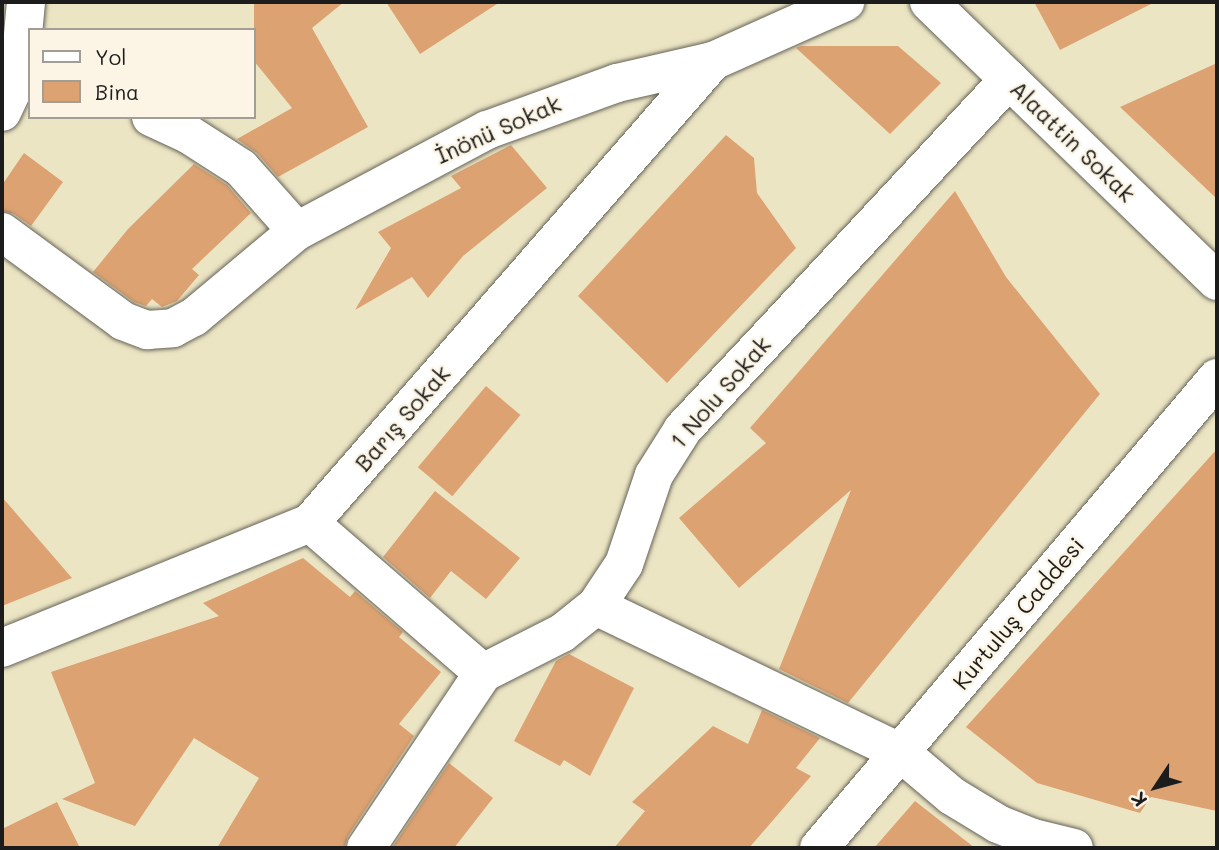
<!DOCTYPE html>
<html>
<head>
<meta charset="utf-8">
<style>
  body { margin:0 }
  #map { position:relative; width:1219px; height:850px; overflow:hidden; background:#ece5c4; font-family:Mali,sans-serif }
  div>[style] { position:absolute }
  .building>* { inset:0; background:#dda272; transform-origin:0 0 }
  .roads { filter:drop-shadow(0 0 2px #656257) drop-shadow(0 0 2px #656257) }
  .street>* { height:38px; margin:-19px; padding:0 19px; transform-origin:19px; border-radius:19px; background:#fff }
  span { translate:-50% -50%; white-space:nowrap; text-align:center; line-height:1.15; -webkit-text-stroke:5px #fcf5e5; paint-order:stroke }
  .street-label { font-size:23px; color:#1c1c1c }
  .frame { position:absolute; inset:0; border:4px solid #1c1c1c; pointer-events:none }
  .legend { position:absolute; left:28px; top:28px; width:228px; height:91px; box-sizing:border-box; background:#fcf5e5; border:2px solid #a29e95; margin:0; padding:9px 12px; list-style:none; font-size:21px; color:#1c1c1c }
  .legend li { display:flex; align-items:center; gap:14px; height:35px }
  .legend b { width:35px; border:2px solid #a29e95 }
  .north { position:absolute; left:1121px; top:752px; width:70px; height:70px; -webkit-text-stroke:5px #fcf5e5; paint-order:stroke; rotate:234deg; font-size:19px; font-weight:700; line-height:28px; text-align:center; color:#1c1c1c }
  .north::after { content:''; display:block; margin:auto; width:24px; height:32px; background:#1c1c1c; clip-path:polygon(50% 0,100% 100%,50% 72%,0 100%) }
</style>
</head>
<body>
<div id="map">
  <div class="building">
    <i style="clip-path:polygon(254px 2px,344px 2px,312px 28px,368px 127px,278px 177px,257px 153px,237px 139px,292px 108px,254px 61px)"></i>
    <i style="clip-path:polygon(386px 2px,500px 2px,420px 54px)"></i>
    <i style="clip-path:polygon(1034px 2px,1155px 2px,1060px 50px)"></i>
    <i style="clip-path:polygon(801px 46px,898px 46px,941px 83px,890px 134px,796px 48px)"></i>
    <i style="clip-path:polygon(1217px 63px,1217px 199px,1120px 107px)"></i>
    <i style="clip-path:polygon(726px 135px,754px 158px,757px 193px,796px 248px,667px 383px,578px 296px)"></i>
    <i style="clip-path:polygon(511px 145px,547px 188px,463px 256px,428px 298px,412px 277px,355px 310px,391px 248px,378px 232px,461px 188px,451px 176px)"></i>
    <i style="clip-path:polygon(24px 153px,63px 182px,31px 226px,14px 214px,2px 211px,2px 185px)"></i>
    <i style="clip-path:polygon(194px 164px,227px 185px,251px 213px,192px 269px,199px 275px,177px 301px,162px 307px,152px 299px,146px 306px,134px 302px,93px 272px,128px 229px)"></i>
    <i style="clip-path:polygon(955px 191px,1006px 277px,1100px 394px,848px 703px,779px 669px,851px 490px,739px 588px,679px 518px,766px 443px,750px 428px)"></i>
    <i style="left:486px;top:386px;width:45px;height:106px;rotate:40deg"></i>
    <i style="clip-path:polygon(1217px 449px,1217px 811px,1151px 797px,1140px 813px,1037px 783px,966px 727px)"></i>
    <i style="clip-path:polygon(435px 491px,520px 558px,486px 599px,451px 571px,430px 598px,383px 557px)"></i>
    <i style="clip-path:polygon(2px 497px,72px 578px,2px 606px)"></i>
    <i style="clip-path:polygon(303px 558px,350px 597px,355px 591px,403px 632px,399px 637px,441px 672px,399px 724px,414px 736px,348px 836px,344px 848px,217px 848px,259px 778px,194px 738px,135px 826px,62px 799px,95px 783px,51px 672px,219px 616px,203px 603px)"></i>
    <i style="clip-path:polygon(569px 654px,634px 688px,590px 776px,564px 760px,560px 766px,514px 741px,556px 661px)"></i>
    <i style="clip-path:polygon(762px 710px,820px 738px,796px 768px,811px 776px,749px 848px,614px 848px,645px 811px,632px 802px,713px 726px,748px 744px)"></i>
    <i style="clip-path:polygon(449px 763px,493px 798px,454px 848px,392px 848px)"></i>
    <i style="clip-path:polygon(915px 801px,975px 848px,874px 848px)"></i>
    <i style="clip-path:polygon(57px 802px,80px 848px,2px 848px,2px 829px)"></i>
  </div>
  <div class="roads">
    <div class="street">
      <i style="left:929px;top:2px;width:401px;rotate:44.1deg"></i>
      <i style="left:2px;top:112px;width:31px;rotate:-65deg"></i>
      <i style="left:15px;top:84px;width:29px;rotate:-78deg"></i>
      <i style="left:21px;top:56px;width:54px;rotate:-84.7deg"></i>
      <i style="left:151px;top:117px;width:41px;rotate:24.7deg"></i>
      <i style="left:188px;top:134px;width:63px;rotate:32.7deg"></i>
      <i style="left:241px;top:168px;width:84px;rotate:48.4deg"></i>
      <i style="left:2px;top:232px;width:150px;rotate:36.3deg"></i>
      <i style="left:123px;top:321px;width:26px;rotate:21deg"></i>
      <i style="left:147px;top:330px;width:26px;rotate:-4deg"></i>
      <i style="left:173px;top:328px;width:24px;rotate:-28deg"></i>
      <i style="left:194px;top:317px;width:134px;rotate:-39.9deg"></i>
      <i style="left:297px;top:231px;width:215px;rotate:-28deg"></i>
      <i style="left:487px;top:130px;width:138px;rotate:-19.9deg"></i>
      <i style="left:617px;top:83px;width:98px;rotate:-12.9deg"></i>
      <i style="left:713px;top:61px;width:145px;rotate:-24.1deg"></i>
      <i style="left:310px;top:523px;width:229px;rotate:40.9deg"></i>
      <i style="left:596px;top:606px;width:337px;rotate:25.7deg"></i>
      <i style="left:900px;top:752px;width:68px;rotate:40.2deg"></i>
      <i style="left:952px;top:796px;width:54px;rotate:31.3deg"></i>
      <i style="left:998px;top:824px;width:38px;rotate:22deg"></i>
      <i style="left:1033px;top:838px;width:42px;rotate:13.7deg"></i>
      <i style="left:2px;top:648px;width:332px;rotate:-22.1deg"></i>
      <i style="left:310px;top:523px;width:613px;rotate:-48.9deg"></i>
      <i style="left:366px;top:848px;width:211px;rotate:-56.2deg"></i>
      <i style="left:483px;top:673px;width:89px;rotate:-26.9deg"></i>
      <i style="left:562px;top:633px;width:43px;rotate:-38.5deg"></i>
      <i style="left:596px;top:606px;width:50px;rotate:-56.3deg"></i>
      <i style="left:624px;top:564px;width:94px;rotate:-71.4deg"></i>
      <i style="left:654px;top:475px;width:54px;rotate:-57.8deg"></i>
      <i style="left:683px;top:429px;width:478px;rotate:-47deg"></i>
      <i style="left:819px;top:848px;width:616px;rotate:-49.74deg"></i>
    </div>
  </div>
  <div class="street-label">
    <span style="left:498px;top:129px;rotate:-24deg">İnönü Sokak</span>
    <span style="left:1073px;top:141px;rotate:44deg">Alaattin Sokak</span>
    <span style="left:720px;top:392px;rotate:-49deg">1 Nolu Sokak</span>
    <span style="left:402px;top:418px;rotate:-49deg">Barış Sokak</span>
    <span style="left:1018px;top:613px;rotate:-50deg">Kurtuluş Caddesi</span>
  </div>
  <div class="frame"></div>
  <ul class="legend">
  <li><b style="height:9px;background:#fff"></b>Yol</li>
  <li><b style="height:19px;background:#dda272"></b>Bina</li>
  </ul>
  <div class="north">K</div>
</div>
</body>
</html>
